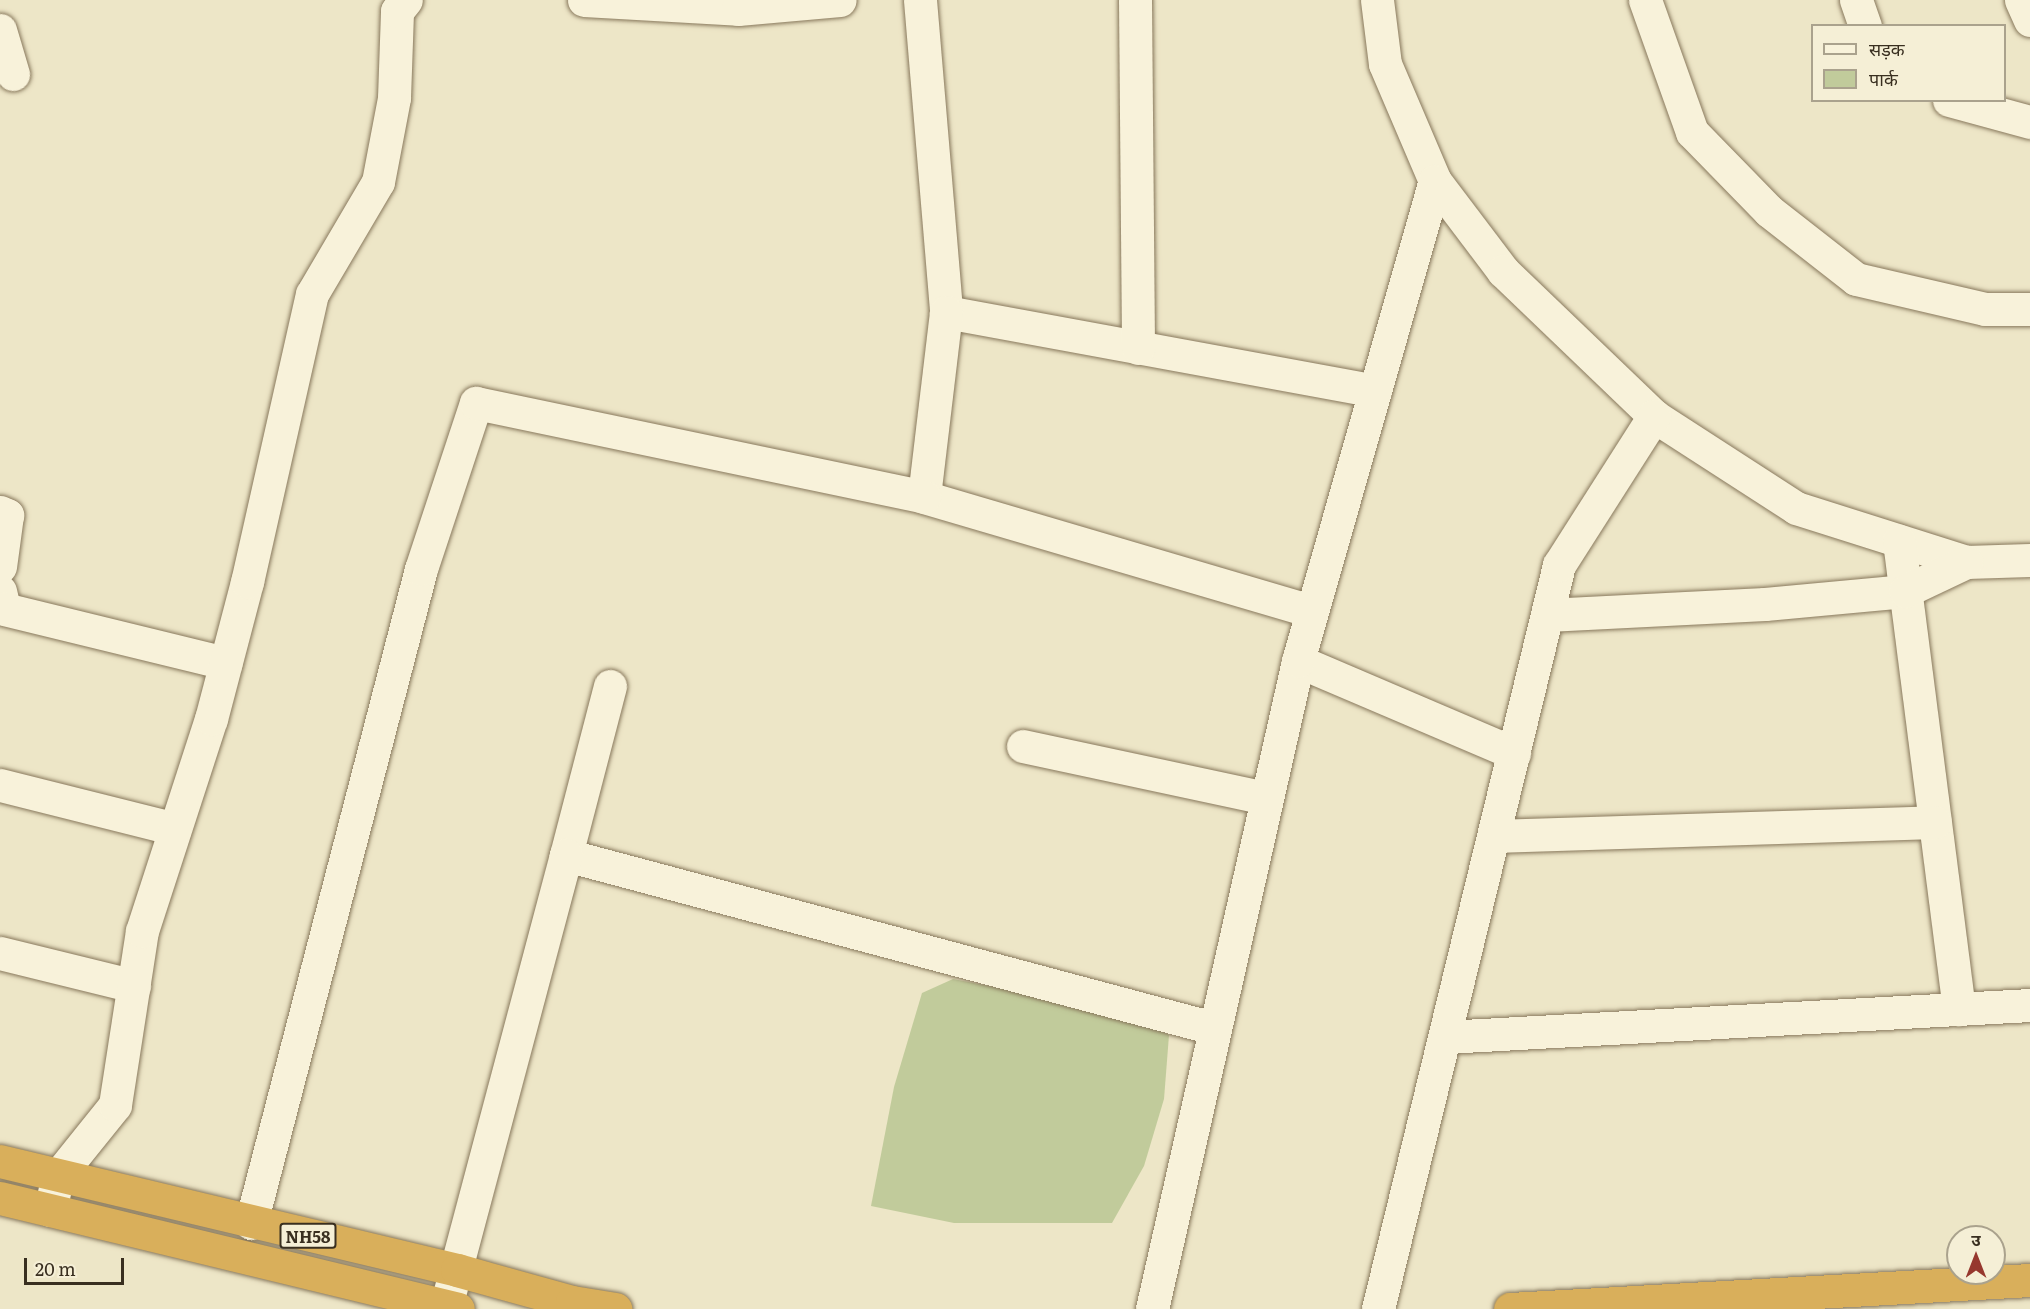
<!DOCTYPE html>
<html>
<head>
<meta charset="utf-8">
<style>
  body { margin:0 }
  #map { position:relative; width:2030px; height:1309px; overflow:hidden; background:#ede6c7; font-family:Literata,"Noto Sans Devanagari",serif }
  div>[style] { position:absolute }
  .green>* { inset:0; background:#c1cb9b }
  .roads { filter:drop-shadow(0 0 2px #88785c) drop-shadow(0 0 2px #88785c) }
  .minor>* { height:33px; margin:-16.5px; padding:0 16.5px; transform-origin:16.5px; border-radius:16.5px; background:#f8f2da }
  .highway>* { height:33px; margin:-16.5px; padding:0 16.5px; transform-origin:16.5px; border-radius:16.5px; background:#d9af5b }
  span { translate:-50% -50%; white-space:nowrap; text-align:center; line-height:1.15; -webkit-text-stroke:6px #f5efd6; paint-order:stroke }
  .shield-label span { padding:2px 4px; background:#f5efd6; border:2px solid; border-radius:4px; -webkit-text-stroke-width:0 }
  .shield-label { font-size:16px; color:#392f20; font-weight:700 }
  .legend { position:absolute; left:1811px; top:24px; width:195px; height:78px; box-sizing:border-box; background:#f5efd6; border:2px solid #aaa28d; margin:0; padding:8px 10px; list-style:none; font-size:18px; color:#392f20 }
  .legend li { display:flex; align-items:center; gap:12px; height:30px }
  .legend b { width:30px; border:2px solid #aaa28d }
  .north { position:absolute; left:1946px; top:1225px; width:60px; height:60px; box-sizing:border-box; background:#f5efd6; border:2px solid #aaa28d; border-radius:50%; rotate:0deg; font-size:16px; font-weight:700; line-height:24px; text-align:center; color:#392f20 }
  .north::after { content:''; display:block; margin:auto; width:21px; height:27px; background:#96382e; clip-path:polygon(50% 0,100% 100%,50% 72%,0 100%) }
  .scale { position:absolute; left:24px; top:1258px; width:100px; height:27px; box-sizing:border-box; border:3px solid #392f20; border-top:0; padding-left:8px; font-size:18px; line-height:21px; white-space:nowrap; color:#392f20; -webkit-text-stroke:4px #f5efd6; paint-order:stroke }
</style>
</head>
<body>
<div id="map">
  <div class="green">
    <i style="clip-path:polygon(953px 979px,1123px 1012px,1169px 1035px,1164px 1099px,1144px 1166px,1112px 1223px,954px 1223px,871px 1206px,894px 1087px,922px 993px)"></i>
  </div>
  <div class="roads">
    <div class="minor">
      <i style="left:584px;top:0;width:154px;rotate:3.3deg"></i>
      <i style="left:738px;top:9px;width:102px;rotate:-5deg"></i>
      <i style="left:920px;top:0;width:313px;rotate:85.2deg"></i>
      <i style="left:946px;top:312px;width:436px;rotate:10.4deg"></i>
      <i style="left:1135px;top:0;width:348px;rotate:89.5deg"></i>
      <i style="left:1377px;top:0;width:64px;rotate:82.9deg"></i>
      <i style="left:1385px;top:64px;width:127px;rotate:66.9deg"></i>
      <i style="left:1435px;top:181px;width:113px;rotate:52.9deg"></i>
      <i style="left:1503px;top:271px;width:209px;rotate:43.8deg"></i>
      <i style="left:1654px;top:416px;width:169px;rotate:32.9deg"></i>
      <i style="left:1796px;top:508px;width:178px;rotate:17.6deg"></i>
      <i style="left:1966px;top:562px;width:64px;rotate:-1.8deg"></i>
      <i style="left:1645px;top:0;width:140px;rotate:70.4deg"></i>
      <i style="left:1692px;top:132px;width:110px;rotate:45.7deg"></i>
      <i style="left:1769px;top:211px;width:110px;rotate:38deg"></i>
      <i style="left:1856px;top:279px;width:132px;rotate:13.1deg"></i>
      <i style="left:1985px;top:309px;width:45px"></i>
      <i style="left:1856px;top:0;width:28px;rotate:71deg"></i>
      <i style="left:2021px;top:0;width:22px;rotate:66deg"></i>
      <i style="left:0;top:30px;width:46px;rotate:73.5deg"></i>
      <i style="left:1949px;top:100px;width:84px;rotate:15.2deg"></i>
      <i style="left:946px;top:312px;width:186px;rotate:96.8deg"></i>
      <i style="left:924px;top:497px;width:404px;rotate:16.4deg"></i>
      <i style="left:0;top:512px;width:8px;rotate:23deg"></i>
      <i style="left:7px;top:515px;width:52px;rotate:97.7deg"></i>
      <i style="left:1899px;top:541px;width:472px;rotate:82.7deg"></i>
      <i style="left:0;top:591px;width:18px;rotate:77deg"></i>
      <i style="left:4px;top:609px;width:228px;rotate:13.7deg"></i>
      <i style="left:1547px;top:615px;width:218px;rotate:-2.9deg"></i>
      <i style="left:1765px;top:604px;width:141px;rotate:-5.3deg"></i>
      <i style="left:1905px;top:591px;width:68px;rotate:-25.4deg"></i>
      <i style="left:1298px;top:661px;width:235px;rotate:23.1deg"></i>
      <i style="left:610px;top:686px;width:175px;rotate:104.6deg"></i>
      <i style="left:566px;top:855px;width:670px;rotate:14.97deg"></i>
      <i style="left:1023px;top:746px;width:249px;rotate:12.1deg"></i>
      <i style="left:0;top:785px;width:180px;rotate:14.1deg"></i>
      <i style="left:1494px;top:836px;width:441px;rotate:-1.8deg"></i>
      <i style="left:0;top:953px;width:138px;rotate:13.8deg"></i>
      <i style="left:1445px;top:1037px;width:586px;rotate:-3.13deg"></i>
      <i style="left:50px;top:1210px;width:35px;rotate:-77deg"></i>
      <i style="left:58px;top:1176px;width:91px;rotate:-51.2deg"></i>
      <i style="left:115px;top:1105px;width:176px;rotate:-81.2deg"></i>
      <i style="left:142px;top:931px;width:223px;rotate:-72deg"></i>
      <i style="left:211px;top:719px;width:142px;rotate:-75.3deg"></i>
      <i style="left:247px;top:582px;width:295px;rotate:-77.3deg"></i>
      <i style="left:312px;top:294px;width:130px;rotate:-59.5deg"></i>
      <i style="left:378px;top:182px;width:86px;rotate:-79.2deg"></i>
      <i style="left:394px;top:98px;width:87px;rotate:-88deg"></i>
      <i style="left:397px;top:11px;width:14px;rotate:-51deg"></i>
      <i style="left:251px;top:1223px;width:676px;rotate:-75.43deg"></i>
      <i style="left:421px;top:569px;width:175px;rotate:-71.7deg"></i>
      <i style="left:476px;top:403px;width:458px;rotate:11.8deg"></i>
      <i style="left:446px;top:1306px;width:467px;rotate:-75.1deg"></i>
      <i style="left:1152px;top:1309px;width:664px;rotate:-77.3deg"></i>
      <i style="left:1298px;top:661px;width:499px;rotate:-74.1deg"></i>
      <i style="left:1378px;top:1309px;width:766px;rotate:-76.33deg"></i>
      <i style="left:1559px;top:565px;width:177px;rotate:-57.5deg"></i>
    </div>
    <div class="highway">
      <i style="left:0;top:1161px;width:470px;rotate:13.4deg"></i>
      <i style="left:457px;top:1270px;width:119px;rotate:15.5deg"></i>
      <i style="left:572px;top:1302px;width:44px;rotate:9.2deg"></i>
      <i style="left:0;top:1198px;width:471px;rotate:13.6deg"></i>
      <i style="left:1510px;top:1309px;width:521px;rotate:-3.19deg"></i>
    </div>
  </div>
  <div class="shield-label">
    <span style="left:308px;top:1236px">NH58</span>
  </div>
  <ul class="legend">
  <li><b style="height:8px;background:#f8f2da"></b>सड़क</li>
  <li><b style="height:16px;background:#c1cb9b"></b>पार्क</li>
  </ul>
  <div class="north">उ</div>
  <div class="scale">20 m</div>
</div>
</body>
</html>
